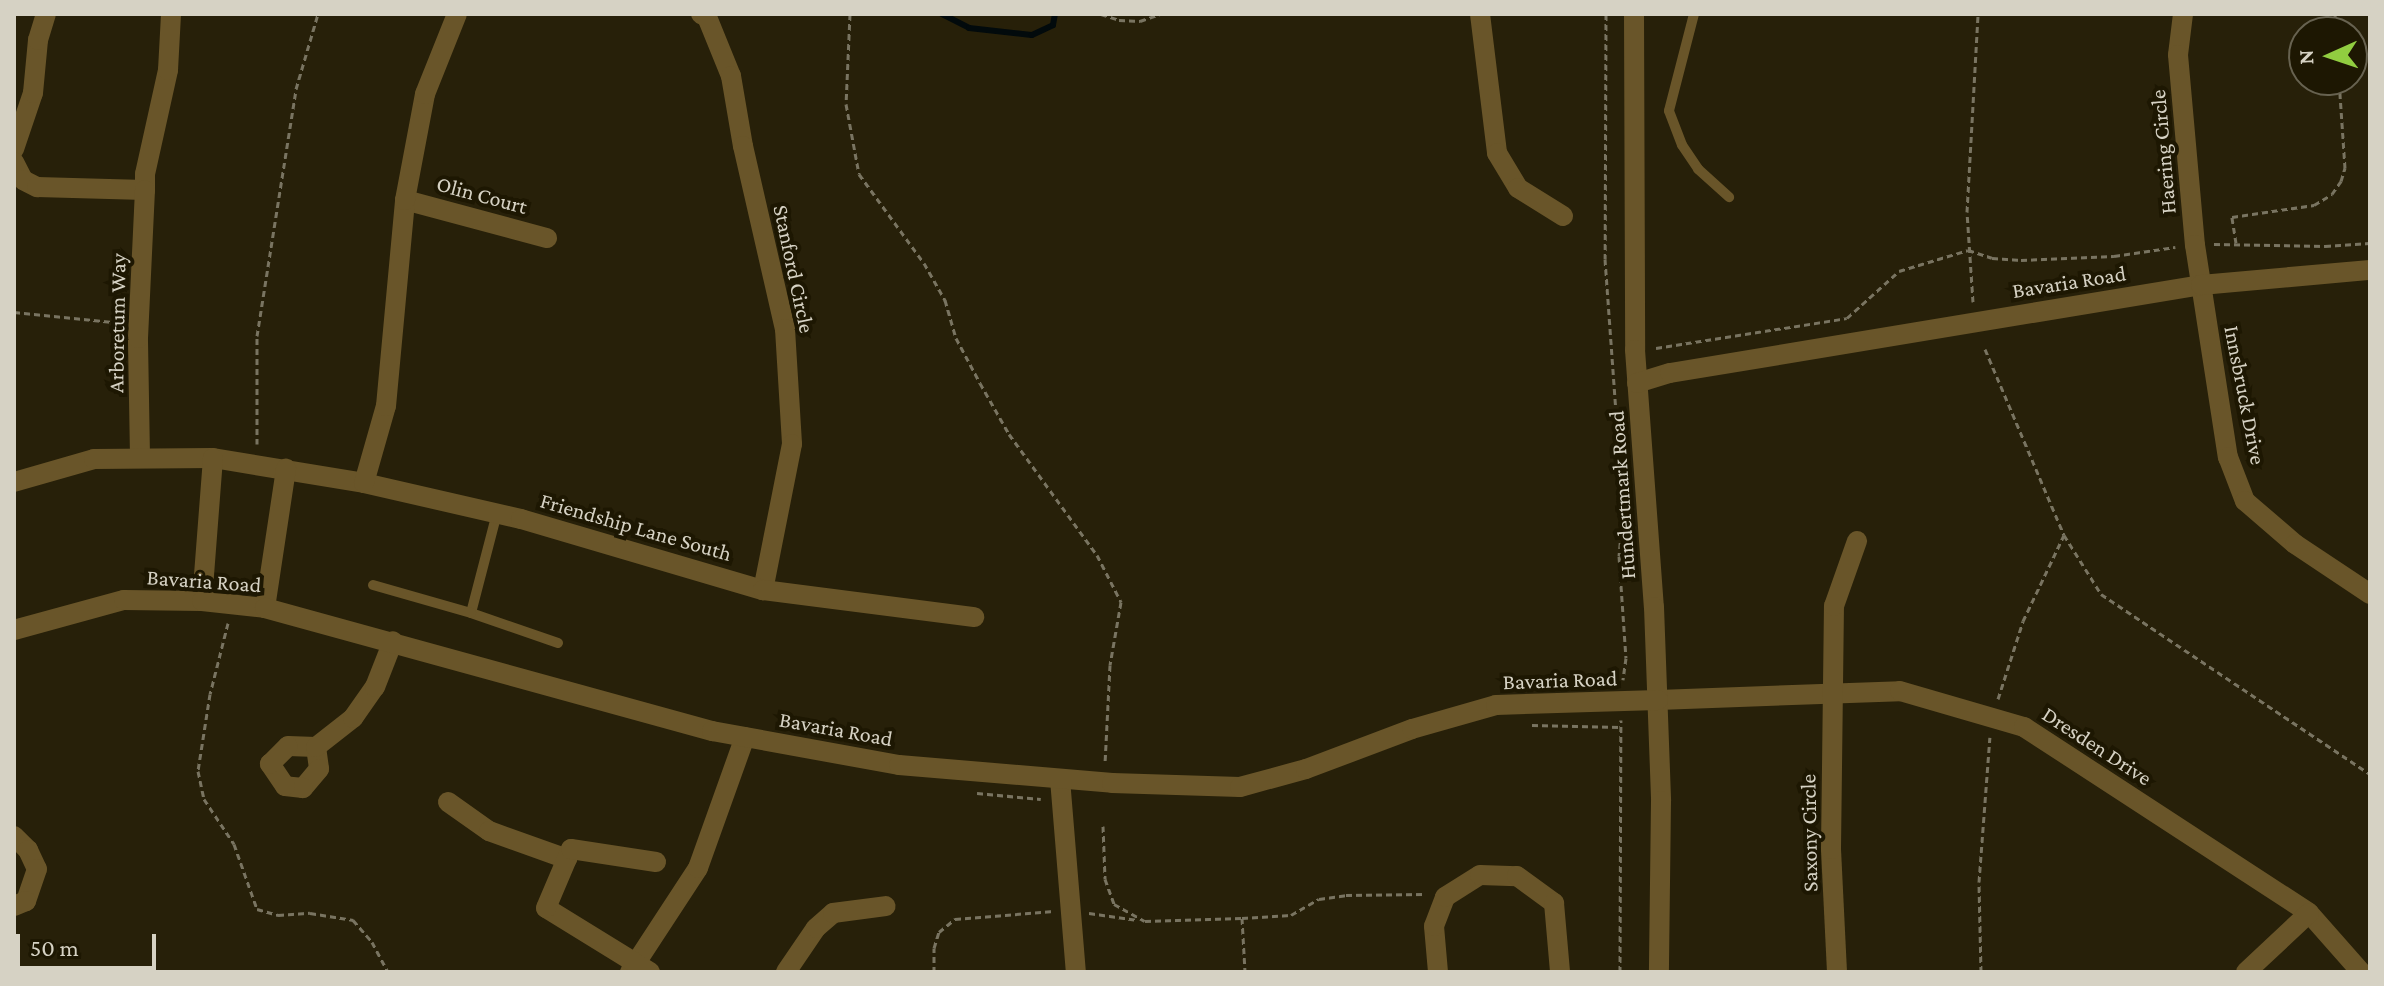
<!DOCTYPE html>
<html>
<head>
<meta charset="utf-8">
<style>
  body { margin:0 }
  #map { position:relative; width:2384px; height:986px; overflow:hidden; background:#272009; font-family:"Crimson Pro",serif }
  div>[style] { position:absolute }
  .stream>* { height:6px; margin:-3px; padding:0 3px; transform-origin:3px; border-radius:3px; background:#020a0c }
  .path>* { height:3px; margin-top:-1.5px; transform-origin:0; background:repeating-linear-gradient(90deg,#797461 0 6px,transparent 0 10px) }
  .service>* { height:10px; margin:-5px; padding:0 5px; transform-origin:5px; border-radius:5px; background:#695529 }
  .minor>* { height:20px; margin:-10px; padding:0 10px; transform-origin:10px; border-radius:10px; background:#695529 }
  .tertiary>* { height:20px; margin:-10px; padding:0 10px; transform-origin:10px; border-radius:10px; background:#695529 }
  span { translate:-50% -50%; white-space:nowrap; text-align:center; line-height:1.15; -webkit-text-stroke:8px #1d1702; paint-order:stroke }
  .street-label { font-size:22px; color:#d6d2c4 }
  .frame { position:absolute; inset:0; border:16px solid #d6d2c4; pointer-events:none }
  .north { position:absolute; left:2288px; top:16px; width:80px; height:80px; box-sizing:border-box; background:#1d1702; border:2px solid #676250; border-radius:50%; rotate:267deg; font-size:22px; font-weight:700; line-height:32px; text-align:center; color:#d6d2c4 }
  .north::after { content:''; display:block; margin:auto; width:28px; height:36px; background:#91cd40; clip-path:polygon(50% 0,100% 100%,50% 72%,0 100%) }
  .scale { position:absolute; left:16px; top:934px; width:140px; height:36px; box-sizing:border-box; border:4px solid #d6d2c4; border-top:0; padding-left:10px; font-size:24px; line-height:28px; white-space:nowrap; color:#d6d2c4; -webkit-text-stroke:6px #1d1702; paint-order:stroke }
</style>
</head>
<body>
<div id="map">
  <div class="stream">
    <i style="left:942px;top:14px;width:30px;rotate:27deg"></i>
    <i style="left:969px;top:28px;width:63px;rotate:6.3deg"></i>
    <i style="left:1032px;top:35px;width:23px;rotate:-25deg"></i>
    <i style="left:1053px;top:25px;width:11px;rotate:-80deg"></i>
  </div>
  <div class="path">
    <i style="left:850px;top:14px;width:90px;rotate:92.5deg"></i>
    <i style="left:846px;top:104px;width:71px;rotate:79.5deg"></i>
    <i style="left:859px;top:174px;width:110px;rotate:53.9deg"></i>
    <i style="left:924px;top:263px;width:43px;rotate:60.4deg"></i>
    <i style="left:945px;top:300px;width:40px;rotate:74deg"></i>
    <i style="left:956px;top:338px;width:51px;rotate:61.9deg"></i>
    <i style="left:980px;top:383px;width:59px;rotate:60.4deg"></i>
    <i style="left:1009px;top:434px;width:150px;rotate:54deg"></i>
    <i style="left:1097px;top:555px;width:53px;rotate:62.9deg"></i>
    <i style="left:1121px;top:602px;width:64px;rotate:99.9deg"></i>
    <i style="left:1110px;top:665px;width:98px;rotate:92.9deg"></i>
    <i style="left:1101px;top:14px;width:19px;rotate:18deg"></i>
    <i style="left:1119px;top:20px;width:21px;rotate:3deg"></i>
    <i style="left:1140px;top:21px;width:21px;rotate:-19deg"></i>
    <i style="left:1606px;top:14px;width:245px;rotate:90.2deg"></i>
    <i style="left:1605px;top:259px;width:255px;rotate:85.9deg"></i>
    <i style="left:1623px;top:513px;width:43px;rotate:95.3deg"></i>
    <i style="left:1619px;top:556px;width:102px;rotate:86.1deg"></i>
    <i style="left:1626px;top:658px;width:22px;rotate:98deg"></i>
    <i style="left:2335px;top:14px;width:18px;rotate:87deg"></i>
    <i style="left:2236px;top:243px;width:26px;rotate:-99deg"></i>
    <i style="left:2232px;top:217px;width:83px;rotate:-8.3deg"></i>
    <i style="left:2314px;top:205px;width:21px;rotate:-31deg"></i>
    <i style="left:2332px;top:194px;width:16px;rotate:-55deg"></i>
    <i style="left:2341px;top:181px;width:14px;rotate:-73deg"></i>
    <i style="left:2345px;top:168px;width:88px;rotate:-93.9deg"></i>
    <i style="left:2214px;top:244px;width:111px;rotate:1deg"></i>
    <i style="left:2325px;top:246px;width:45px;rotate:-3.8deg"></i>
    <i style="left:1973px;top:302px;width:90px;rotate:-93.8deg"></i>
    <i style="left:1967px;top:212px;width:198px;rotate:-86.8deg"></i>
    <i style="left:14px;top:312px;width:109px;rotate:5.8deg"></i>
    <i style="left:1656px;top:348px;width:193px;rotate:-8.9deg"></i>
    <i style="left:1847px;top:318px;width:70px;rotate:-42.1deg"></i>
    <i style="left:1899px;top:271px;width:72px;rotate:-16.9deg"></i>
    <i style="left:1968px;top:250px;width:25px;rotate:18deg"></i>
    <i style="left:1992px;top:258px;width:29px;rotate:4deg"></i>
    <i style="left:2021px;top:260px;width:93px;rotate:-2.5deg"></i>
    <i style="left:2114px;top:256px;width:62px;rotate:-8.4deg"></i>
    <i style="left:1985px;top:349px;width:202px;rotate:67deg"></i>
    <i style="left:2064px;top:535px;width:70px;rotate:57.9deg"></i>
    <i style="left:2101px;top:594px;width:324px;rotate:33.8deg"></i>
    <i style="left:257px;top:444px;width:108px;rotate:-90deg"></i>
    <i style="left:257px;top:336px;width:250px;rotate:-81deg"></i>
    <i style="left:296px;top:89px;width:78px;rotate:-73.7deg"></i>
    <i style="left:228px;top:623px;width:73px;rotate:104.2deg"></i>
    <i style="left:210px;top:694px;width:78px;rotate:98.9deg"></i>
    <i style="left:198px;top:771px;width:29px;rotate:78deg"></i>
    <i style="left:204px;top:799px;width:54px;rotate:56.3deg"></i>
    <i style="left:234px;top:844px;width:69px;rotate:70.5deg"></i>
    <i style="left:257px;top:909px;width:22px;rotate:16deg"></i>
    <i style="left:278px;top:915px;width:32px;rotate:-4deg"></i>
    <i style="left:310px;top:913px;width:44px;rotate:9.2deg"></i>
    <i style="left:353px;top:920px;width:29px;rotate:49deg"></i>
    <i style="left:372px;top:942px;width:34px;rotate:62deg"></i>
    <i style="left:1998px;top:699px;width:82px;rotate:-72.2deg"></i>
    <i style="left:2023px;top:621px;width:95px;rotate:-64.5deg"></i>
    <i style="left:1532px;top:725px;width:88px;rotate:1.3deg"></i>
    <i style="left:977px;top:793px;width:64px;rotate:5.4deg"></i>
    <i style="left:1103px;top:826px;width:53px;rotate:87.8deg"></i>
    <i style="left:1105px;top:879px;width:27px;rotate:70deg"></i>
    <i style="left:1114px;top:904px;width:35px;rotate:29deg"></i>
    <i style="left:1145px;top:921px;width:97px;rotate:-1.8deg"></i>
    <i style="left:1242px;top:918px;width:54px;rotate:86.8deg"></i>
    <i style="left:1089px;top:913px;width:49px;rotate:8.3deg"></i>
    <i style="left:1242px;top:918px;width:49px;rotate:-3.5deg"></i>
    <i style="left:1291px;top:915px;width:32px;rotate:-30deg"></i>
    <i style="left:1319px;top:899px;width:27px;rotate:-8deg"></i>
    <i style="left:1346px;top:895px;width:79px;rotate:-0.7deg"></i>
    <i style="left:934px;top:972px;width:24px;rotate:-90deg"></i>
    <i style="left:934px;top:948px;width:17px;rotate:-73deg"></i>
    <i style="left:939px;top:932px;width:21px;rotate:-39deg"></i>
    <i style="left:955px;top:919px;width:99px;rotate:-4.6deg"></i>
    <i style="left:1620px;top:972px;width:252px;rotate:-89.8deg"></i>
    <i style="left:1981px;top:972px;width:90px;rotate:-91.3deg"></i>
    <i style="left:1979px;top:882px;width:145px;rotate:-85.7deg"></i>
  </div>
  <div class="service">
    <i style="left:1694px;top:14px;width:100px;rotate:104.5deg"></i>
    <i style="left:1669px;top:111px;width:36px;rotate:69deg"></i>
    <i style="left:1682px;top:145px;width:29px;rotate:56deg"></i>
    <i style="left:1698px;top:169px;width:42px;rotate:42.1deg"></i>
    <i style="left:497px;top:513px;width:103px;rotate:104.6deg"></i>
    <i style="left:471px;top:613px;width:92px;rotate:19deg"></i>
    <i style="left:373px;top:585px;width:102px;rotate:15.9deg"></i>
  </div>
  <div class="minor">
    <i style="left:701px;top:14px;width:7px;rotate:27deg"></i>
    <i style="left:707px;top:17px;width:64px;rotate:67.9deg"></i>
    <i style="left:731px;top:76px;width:71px;rotate:80.3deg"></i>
    <i style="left:743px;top:146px;width:188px;rotate:77.1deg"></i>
    <i style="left:785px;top:329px;width:115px;rotate:86.5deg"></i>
    <i style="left:792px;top:444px;width:149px;rotate:101.2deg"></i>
    <i style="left:1480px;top:14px;width:140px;rotate:83deg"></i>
    <i style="left:1497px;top:153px;width:41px;rotate:59deg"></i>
    <i style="left:1518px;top:188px;width:53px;rotate:31.9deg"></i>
    <i style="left:2183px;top:14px;width:41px;rotate:97deg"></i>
    <i style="left:2178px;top:55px;width:191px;rotate:84.9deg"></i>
    <i style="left:2195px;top:245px;width:215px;rotate:81.2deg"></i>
    <i style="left:2228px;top:457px;width:47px;rotate:68.9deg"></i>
    <i style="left:2245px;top:501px;width:66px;rotate:40.7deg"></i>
    <i style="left:2295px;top:544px;width:90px;rotate:33.7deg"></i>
    <i style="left:14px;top:149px;width:59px;rotate:-71.3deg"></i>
    <i style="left:33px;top:93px;width:53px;rotate:-84.6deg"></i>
    <i style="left:38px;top:40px;width:27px;rotate:-73deg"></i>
    <i style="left:14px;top:162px;width:20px;rotate:63deg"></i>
    <i style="left:23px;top:180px;width:16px;rotate:27deg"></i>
    <i style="left:37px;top:187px;width:108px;rotate:1.6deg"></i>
    <i style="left:145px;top:190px;width:16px;rotate:-90deg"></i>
    <i style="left:145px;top:174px;width:107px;rotate:-77.5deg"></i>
    <i style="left:168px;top:70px;width:56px;rotate:-86.9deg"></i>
    <i style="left:405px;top:200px;width:147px;rotate:15deg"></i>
    <i style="left:140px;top:456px;width:118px;rotate:-91deg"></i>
    <i style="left:138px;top:338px;width:148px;rotate:-87.3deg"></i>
    <i style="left:14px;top:482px;width:83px;rotate:-16deg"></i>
    <i style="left:94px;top:459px;width:119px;rotate:-0.5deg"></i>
    <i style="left:213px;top:458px;width:153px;rotate:9.4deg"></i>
    <i style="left:364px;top:483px;width:161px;rotate:12.9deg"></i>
    <i style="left:521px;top:519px;width:252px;rotate:16.4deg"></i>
    <i style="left:763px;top:590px;width:213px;rotate:7.3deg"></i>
    <i style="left:364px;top:483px;width:80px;rotate:-74.1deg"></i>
    <i style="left:386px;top:406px;width:207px;rotate:-84.7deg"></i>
    <i style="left:405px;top:200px;width:108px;rotate:-79.3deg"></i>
    <i style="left:425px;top:94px;width:86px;rotate:-68.2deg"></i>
    <i style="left:202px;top:601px;width:143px;rotate:-85.6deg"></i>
    <i style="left:265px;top:608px;width:141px;rotate:-81.4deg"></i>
    <i style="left:1658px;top:700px;width:242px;rotate:-2.1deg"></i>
    <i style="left:1900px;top:691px;width:129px;rotate:16.2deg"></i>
    <i style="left:2024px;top:727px;width:340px;rotate:33.1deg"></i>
    <i style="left:2309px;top:913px;width:79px;rotate:48.6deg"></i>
    <i style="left:288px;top:746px;width:28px;rotate:2deg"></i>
    <i style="left:316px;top:747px;width:22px;rotate:82deg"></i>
    <i style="left:319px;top:769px;width:25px;rotate:130deg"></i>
    <i style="left:303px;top:788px;width:18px;rotate:-174deg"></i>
    <i style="left:285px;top:786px;width:27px;rotate:-124deg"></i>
    <i style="left:270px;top:764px;width:25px;rotate:-45deg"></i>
    <i style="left:316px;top:747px;width:47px;rotate:-38.1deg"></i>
    <i style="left:353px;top:718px;width:38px;rotate:-55deg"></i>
    <i style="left:375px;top:687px;width:49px;rotate:-68.6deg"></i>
    <i style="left:1060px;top:779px;width:194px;rotate:85.3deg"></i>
    <i style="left:448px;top:802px;width:50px;rotate:35.3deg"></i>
    <i style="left:489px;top:831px;width:83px;rotate:19.7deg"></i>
    <i style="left:14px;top:836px;width:20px;rotate:45deg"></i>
    <i style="left:28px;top:850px;width:21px;rotate:65deg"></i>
    <i style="left:37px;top:869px;width:34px;rotate:109deg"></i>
    <i style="left:26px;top:901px;width:13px;rotate:157deg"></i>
    <i style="left:630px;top:972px;width:124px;rotate:-56.8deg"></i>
    <i style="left:698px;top:868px;width:139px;rotate:-70.3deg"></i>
    <i style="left:650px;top:972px;width:122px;rotate:-148.4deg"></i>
    <i style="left:546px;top:908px;width:64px;rotate:-67deg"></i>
    <i style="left:571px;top:849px;width:86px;rotate:8.7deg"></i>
    <i style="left:786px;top:972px;width:53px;rotate:-55.7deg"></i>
    <i style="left:816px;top:928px;width:23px;rotate:-41deg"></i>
    <i style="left:833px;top:913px;width:53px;rotate:-7.5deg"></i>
    <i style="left:1438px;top:972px;width:46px;rotate:-95deg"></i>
    <i style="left:1434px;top:926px;width:31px;rotate:-69deg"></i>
    <i style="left:1445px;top:897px;width:41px;rotate:-32.2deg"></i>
    <i style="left:1480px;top:875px;width:37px;rotate:2deg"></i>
    <i style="left:1517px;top:876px;width:46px;rotate:36.1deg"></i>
    <i style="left:1554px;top:903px;width:69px;rotate:85deg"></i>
    <i style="left:1837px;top:972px;width:123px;rotate:-92.8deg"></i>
    <i style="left:1831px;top:849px;width:243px;rotate:-89.3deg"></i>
    <i style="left:1834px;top:606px;width:69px;rotate:-70.5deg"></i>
    <i style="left:2246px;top:972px;width:86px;rotate:-43.1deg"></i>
  </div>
  <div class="tertiary">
    <i style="left:1634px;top:14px;width:336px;rotate:89.8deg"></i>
    <i style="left:1635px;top:350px;width:258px;rotate:85.8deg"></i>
    <i style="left:1654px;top:607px;width:194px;rotate:87.9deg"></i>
    <i style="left:1661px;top:801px;width:171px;rotate:90.7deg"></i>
    <i style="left:1637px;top:383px;width:34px;rotate:-17deg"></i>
    <i style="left:1670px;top:373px;width:538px;rotate:-9.41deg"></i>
    <i style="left:2201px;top:285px;width:170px;rotate:-5.1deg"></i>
    <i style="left:14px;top:630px;width:114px;rotate:-15.3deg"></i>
    <i style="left:124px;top:600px;width:78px;rotate:0.7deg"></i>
    <i style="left:202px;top:601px;width:63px;rotate:6.3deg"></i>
    <i style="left:265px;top:608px;width:464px;rotate:15.4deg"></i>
    <i style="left:712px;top:731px;width:190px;rotate:10.3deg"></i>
    <i style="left:899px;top:765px;width:214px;rotate:4.8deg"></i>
    <i style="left:1112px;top:783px;width:128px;rotate:1.8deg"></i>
    <i style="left:1240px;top:787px;width:68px;rotate:-15.3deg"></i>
    <i style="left:1306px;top:769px;width:113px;rotate:-20.7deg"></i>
    <i style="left:1412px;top:729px;width:87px;rotate:-15.9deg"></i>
    <i style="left:1496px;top:705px;width:162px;rotate:-1.8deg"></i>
  </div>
  <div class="street-label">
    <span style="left:2163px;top:152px;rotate:-95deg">Haering Circle</span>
    <span style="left:482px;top:195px;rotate:15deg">Olin Court</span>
    <span style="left:794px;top:269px;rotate:78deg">Stanford Circle</span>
    <span style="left:2069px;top:282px;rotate:-9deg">Bavaria Road</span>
    <span style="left:117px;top:323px;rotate:-89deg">Arboretum Way</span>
    <span style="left:2245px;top:395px;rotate:79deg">Innsbruck Drive</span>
    <span style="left:1622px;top:495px;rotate:-94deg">Hundertmark Road</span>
    <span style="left:636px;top:527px;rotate:16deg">Friendship Lane South</span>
    <span style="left:204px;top:581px;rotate:4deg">Bavaria Road</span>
    <span style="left:1560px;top:680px;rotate:-2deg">Bavaria Road</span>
    <span style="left:836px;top:729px;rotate:10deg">Bavaria Road</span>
    <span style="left:2097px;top:746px;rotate:33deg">Dresden Drive</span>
    <span style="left:1809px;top:833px;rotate:-91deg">Saxony Circle</span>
  </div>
  <div class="frame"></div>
  <div class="north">N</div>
  <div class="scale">50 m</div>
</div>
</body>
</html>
